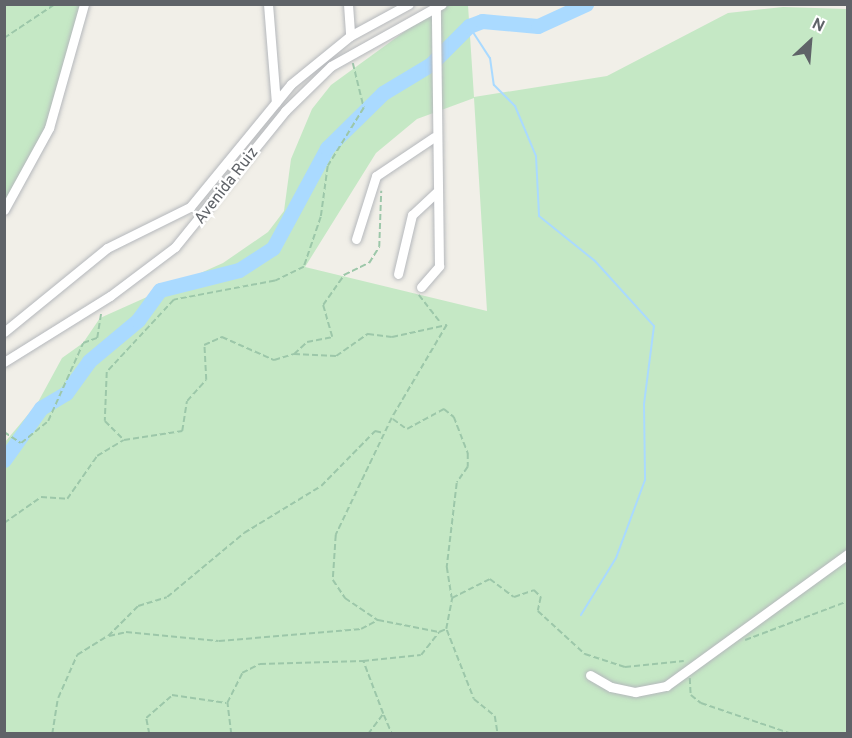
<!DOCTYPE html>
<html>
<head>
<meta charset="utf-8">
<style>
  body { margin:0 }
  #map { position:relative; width:852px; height:738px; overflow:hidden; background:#f1efe8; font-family:Overpass,sans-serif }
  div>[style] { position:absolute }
  .green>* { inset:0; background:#c5e8c5 }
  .stream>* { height:2px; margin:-1px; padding:0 1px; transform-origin:1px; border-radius:1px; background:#aadaff }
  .river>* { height:15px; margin:-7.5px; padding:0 7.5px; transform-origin:7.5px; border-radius:7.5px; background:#aadaff }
  .path>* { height:1.5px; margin-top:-0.75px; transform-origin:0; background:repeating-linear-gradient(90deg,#9cc7a9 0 6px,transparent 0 9px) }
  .roads { filter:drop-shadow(0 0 2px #b5b8bc) drop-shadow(0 0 2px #b5b8bc) }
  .minor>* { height:9px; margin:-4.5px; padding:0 4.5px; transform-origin:4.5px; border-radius:4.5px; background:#fff }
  span { translate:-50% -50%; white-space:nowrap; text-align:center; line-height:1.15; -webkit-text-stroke:5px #fff; paint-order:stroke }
  .street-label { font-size:16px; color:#5f6368 }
  .frame { position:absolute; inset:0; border:6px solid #5f6368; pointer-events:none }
  .north { position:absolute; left:780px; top:12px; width:60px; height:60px; -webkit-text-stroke:4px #fff; paint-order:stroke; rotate:26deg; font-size:16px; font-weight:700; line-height:24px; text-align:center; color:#5f6368 }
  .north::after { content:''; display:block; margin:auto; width:21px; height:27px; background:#5f6368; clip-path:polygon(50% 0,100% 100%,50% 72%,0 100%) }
</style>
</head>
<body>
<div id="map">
  <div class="green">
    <i style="clip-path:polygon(5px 5px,84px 5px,84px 24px,57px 103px,5px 208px)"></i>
    <i style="clip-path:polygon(evenodd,441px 5px,468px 5px,474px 97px,607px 76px,728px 13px,783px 7px,847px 9px,847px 733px,5px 734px,5px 442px,37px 404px,62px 358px,83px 343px,100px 318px,223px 263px,268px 232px,284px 211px,291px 159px,312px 109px,331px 85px,441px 5px,474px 98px,487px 311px,305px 267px,376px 153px,417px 119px,474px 98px)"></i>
  </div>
  <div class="stream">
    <i style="left:469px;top:26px;width:38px;rotate:57deg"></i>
    <i style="left:490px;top:58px;width:27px;rotate:82deg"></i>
    <i style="left:494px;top:85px;width:30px;rotate:45deg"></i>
    <i style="left:515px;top:106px;width:54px;rotate:67.2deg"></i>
    <i style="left:536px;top:156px;width:60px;rotate:87.1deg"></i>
    <i style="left:539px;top:216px;width:72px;rotate:38.8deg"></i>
    <i style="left:595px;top:261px;width:88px;rotate:47.8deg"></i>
    <i style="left:654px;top:326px;width:79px;rotate:97.3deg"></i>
    <i style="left:644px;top:404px;width:76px;rotate:89.2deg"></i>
    <i style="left:645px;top:480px;width:83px;rotate:110.4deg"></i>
    <i style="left:616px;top:558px;width:67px;rotate:121.6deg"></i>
  </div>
  <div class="river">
    <i style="left:4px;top:460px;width:64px;rotate:-54.6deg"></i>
    <i style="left:41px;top:408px;width:29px;rotate:-31deg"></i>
    <i style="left:66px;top:393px;width:39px;rotate:-54deg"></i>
    <i style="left:89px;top:361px;width:64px;rotate:-39.9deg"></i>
    <i style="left:138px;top:320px;width:37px;rotate:-54deg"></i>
    <i style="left:160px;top:290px;width:81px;rotate:-14.2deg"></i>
    <i style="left:239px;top:270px;width:40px;rotate:-32.9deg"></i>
    <i style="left:273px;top:248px;width:114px;rotate:-61.6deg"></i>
    <i style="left:327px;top:148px;width:78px;rotate:-44.5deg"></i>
    <i style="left:383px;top:93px;width:56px;rotate:-31.1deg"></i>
    <i style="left:431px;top:64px;width:54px;rotate:-45deg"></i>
    <i style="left:469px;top:26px;width:14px;rotate:-21deg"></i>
    <i style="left:482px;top:21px;width:56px;rotate:5.1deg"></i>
    <i style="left:538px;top:26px;width:53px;rotate:-24.6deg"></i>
  </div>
  <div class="path">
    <i style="left:4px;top:38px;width:61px;rotate:-33.7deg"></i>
    <i style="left:353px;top:63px;width:46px;rotate:76.3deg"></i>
    <i style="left:364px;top:108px;width:68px;rotate:121.8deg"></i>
    <i style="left:328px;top:166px;width:51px;rotate:97.8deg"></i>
    <i style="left:321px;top:217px;width:53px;rotate:108.8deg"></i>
    <i style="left:304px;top:267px;width:32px;rotate:154deg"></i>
    <i style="left:275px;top:281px;width:103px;rotate:169.3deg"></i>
    <i style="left:174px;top:300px;width:98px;rotate:132.9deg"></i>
    <i style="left:107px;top:372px;width:49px;rotate:92.3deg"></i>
    <i style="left:105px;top:421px;width:27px;rotate:45deg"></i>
    <i style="left:124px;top:440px;width:59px;rotate:-8.8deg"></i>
    <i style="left:182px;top:431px;width:30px;rotate:-81deg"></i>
    <i style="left:187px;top:401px;width:28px;rotate:-48deg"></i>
    <i style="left:206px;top:380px;width:35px;rotate:-93deg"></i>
    <i style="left:204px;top:345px;width:20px;rotate:-24deg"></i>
    <i style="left:222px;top:337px;width:57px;rotate:23.9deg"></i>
    <i style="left:274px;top:360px;width:21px;rotate:-17deg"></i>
    <i style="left:294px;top:354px;width:42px;rotate:2.7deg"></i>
    <i style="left:336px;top:356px;width:39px;rotate:-35deg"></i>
    <i style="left:368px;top:334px;width:24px;rotate:7deg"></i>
    <i style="left:392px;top:337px;width:56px;rotate:-12.3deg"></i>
    <i style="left:447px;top:325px;width:108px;rotate:120.6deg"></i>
    <i style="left:392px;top:418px;width:130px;rotate:115.6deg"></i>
    <i style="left:336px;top:535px;width:45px;rotate:93.8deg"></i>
    <i style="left:333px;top:580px;width:22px;rotate:56deg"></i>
    <i style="left:345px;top:598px;width:40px;rotate:34deg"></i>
    <i style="left:378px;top:620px;width:62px;rotate:11.1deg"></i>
    <i style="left:439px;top:632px;width:8px;rotate:-23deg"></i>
    <i style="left:446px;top:629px;width:32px;rotate:-79deg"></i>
    <i style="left:452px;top:598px;width:42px;rotate:-26.6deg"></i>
    <i style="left:490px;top:579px;width:30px;rotate:37deg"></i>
    <i style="left:514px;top:597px;width:21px;rotate:-19deg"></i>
    <i style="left:534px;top:590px;width:10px;rotate:45deg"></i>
    <i style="left:541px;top:597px;width:14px;rotate:102deg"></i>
    <i style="left:538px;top:611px;width:64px;rotate:42.5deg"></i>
    <i style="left:585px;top:654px;width:42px;rotate:18deg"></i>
    <i style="left:625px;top:667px;width:59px;rotate:-5.8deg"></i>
    <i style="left:419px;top:295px;width:33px;rotate:52deg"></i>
    <i style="left:294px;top:354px;width:18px;rotate:-43deg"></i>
    <i style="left:307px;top:342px;width:25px;rotate:-11deg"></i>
    <i style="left:332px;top:337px;width:33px;rotate:-106deg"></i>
    <i style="left:323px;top:305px;width:37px;rotate:-55deg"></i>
    <i style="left:344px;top:275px;width:28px;rotate:-26deg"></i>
    <i style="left:369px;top:263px;width:19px;rotate:-58deg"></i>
    <i style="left:379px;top:247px;width:56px;rotate:-88deg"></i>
    <i style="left:393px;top:419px;width:17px;rotate:36deg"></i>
    <i style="left:407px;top:429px;width:42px;rotate:-28.4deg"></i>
    <i style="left:444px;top:409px;width:13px;rotate:39deg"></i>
    <i style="left:454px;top:417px;width:39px;rotate:69deg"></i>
    <i style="left:468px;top:453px;width:14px;rotate:90deg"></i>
    <i style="left:468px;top:467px;width:19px;rotate:125deg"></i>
    <i style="left:457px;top:483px;width:85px;rotate:96.8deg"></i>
    <i style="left:447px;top:567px;width:31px;rotate:81deg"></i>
    <i style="left:4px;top:432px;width:20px;rotate:33deg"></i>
    <i style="left:21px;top:443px;width:35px;rotate:-39deg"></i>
    <i style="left:48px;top:421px;width:85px;rotate:-65.8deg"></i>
    <i style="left:83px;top:343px;width:15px;rotate:-20deg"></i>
    <i style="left:97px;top:338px;width:25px;rotate:-81deg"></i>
    <i style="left:4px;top:523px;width:45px;rotate:-35.1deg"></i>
    <i style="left:41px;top:497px;width:26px;rotate:4deg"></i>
    <i style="left:67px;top:499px;width:52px;rotate:-55.1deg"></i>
    <i style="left:97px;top:456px;width:31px;rotate:-31deg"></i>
    <i style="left:447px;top:630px;width:74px;rotate:68.6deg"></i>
    <i style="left:474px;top:699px;width:27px;rotate:39deg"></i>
    <i style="left:495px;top:716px;width:18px;rotate:81deg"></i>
    <i style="left:109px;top:636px;width:17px;rotate:-13deg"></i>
    <i style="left:126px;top:632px;width:93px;rotate:5.5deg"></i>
    <i style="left:219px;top:641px;width:143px;rotate:-4.8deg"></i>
    <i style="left:361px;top:629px;width:19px;rotate:-28deg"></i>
    <i style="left:745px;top:640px;width:110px;rotate:-20.7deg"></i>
    <i style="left:690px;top:678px;width:17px;rotate:87deg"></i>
    <i style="left:691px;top:695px;width:13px;rotate:39deg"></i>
    <i style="left:701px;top:703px;width:96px;rotate:18.8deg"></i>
    <i style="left:384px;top:715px;width:21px;rotate:67deg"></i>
    <i style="left:52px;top:734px;width:36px;rotate:-81deg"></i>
    <i style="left:58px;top:698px;width:47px;rotate:-66.2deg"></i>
    <i style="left:77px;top:655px;width:36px;rotate:-32deg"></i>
    <i style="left:108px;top:636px;width:42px;rotate:-45deg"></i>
    <i style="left:138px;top:606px;width:30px;rotate:-17deg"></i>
    <i style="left:167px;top:597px;width:100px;rotate:-39.7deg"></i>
    <i style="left:244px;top:533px;width:90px;rotate:-31.4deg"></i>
    <i style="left:321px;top:486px;width:77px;rotate:-45.5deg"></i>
    <i style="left:375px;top:431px;width:9px;rotate:13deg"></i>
    <i style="left:149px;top:734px;width:16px;rotate:-101deg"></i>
    <i style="left:146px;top:718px;width:35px;rotate:-41deg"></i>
    <i style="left:172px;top:695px;width:55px;rotate:8.4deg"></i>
    <i style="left:231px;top:734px;width:31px;rotate:-97deg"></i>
    <i style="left:227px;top:703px;width:34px;rotate:-63deg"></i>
    <i style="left:242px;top:673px;width:20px;rotate:-27deg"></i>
    <i style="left:260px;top:664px;width:103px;rotate:-1.7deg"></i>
    <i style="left:368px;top:734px;width:25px;rotate:-53deg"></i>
    <i style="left:383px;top:714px;width:57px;rotate:-110.7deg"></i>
    <i style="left:363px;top:661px;width:58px;rotate:-5.9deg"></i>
    <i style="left:421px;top:655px;width:29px;rotate:-52deg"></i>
  </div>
  <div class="roads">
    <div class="minor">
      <i style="left:268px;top:4px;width:99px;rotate:85.4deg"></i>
      <i style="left:348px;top:4px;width:32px;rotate:86deg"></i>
      <i style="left:4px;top:210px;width:94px;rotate:-61.2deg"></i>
      <i style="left:49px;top:128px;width:129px;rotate:-74.2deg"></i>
      <i style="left:356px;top:239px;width:66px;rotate:-72.4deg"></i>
      <i style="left:376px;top:176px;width:70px;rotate:-33.9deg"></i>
      <i style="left:398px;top:274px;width:61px;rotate:-76.7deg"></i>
      <i style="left:412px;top:215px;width:35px;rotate:-43deg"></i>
      <i style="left:421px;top:287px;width:28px;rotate:-49deg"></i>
      <i style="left:439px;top:266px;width:258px;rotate:-90.7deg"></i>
      <i style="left:4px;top:332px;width:133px;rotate:-39.2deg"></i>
      <i style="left:107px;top:248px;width:93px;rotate:-26.3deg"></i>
      <i style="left:190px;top:207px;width:159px;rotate:-50.6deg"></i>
      <i style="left:291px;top:84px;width:76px;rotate:-39.1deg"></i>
      <i style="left:350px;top:36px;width:67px;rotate:-28.5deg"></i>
      <i style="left:4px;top:362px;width:125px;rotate:-31.9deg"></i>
      <i style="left:110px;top:296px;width:81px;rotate:-37deg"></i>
      <i style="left:175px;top:247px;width:175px;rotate:-51deg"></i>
      <i style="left:285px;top:111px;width:64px;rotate:-44.4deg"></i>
      <i style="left:331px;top:66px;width:127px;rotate:-29.2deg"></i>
      <i style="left:590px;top:675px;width:24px;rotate:30deg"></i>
      <i style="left:611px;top:687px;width:25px;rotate:12deg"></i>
      <i style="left:635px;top:692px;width:32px;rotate:-11deg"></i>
      <i style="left:666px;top:686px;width:225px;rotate:-36deg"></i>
    </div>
  </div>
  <div class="street-label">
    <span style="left:227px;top:186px;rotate:-52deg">Avenida Ruiz</span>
  </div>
  <div class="frame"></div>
  <div class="north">N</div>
</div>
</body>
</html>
